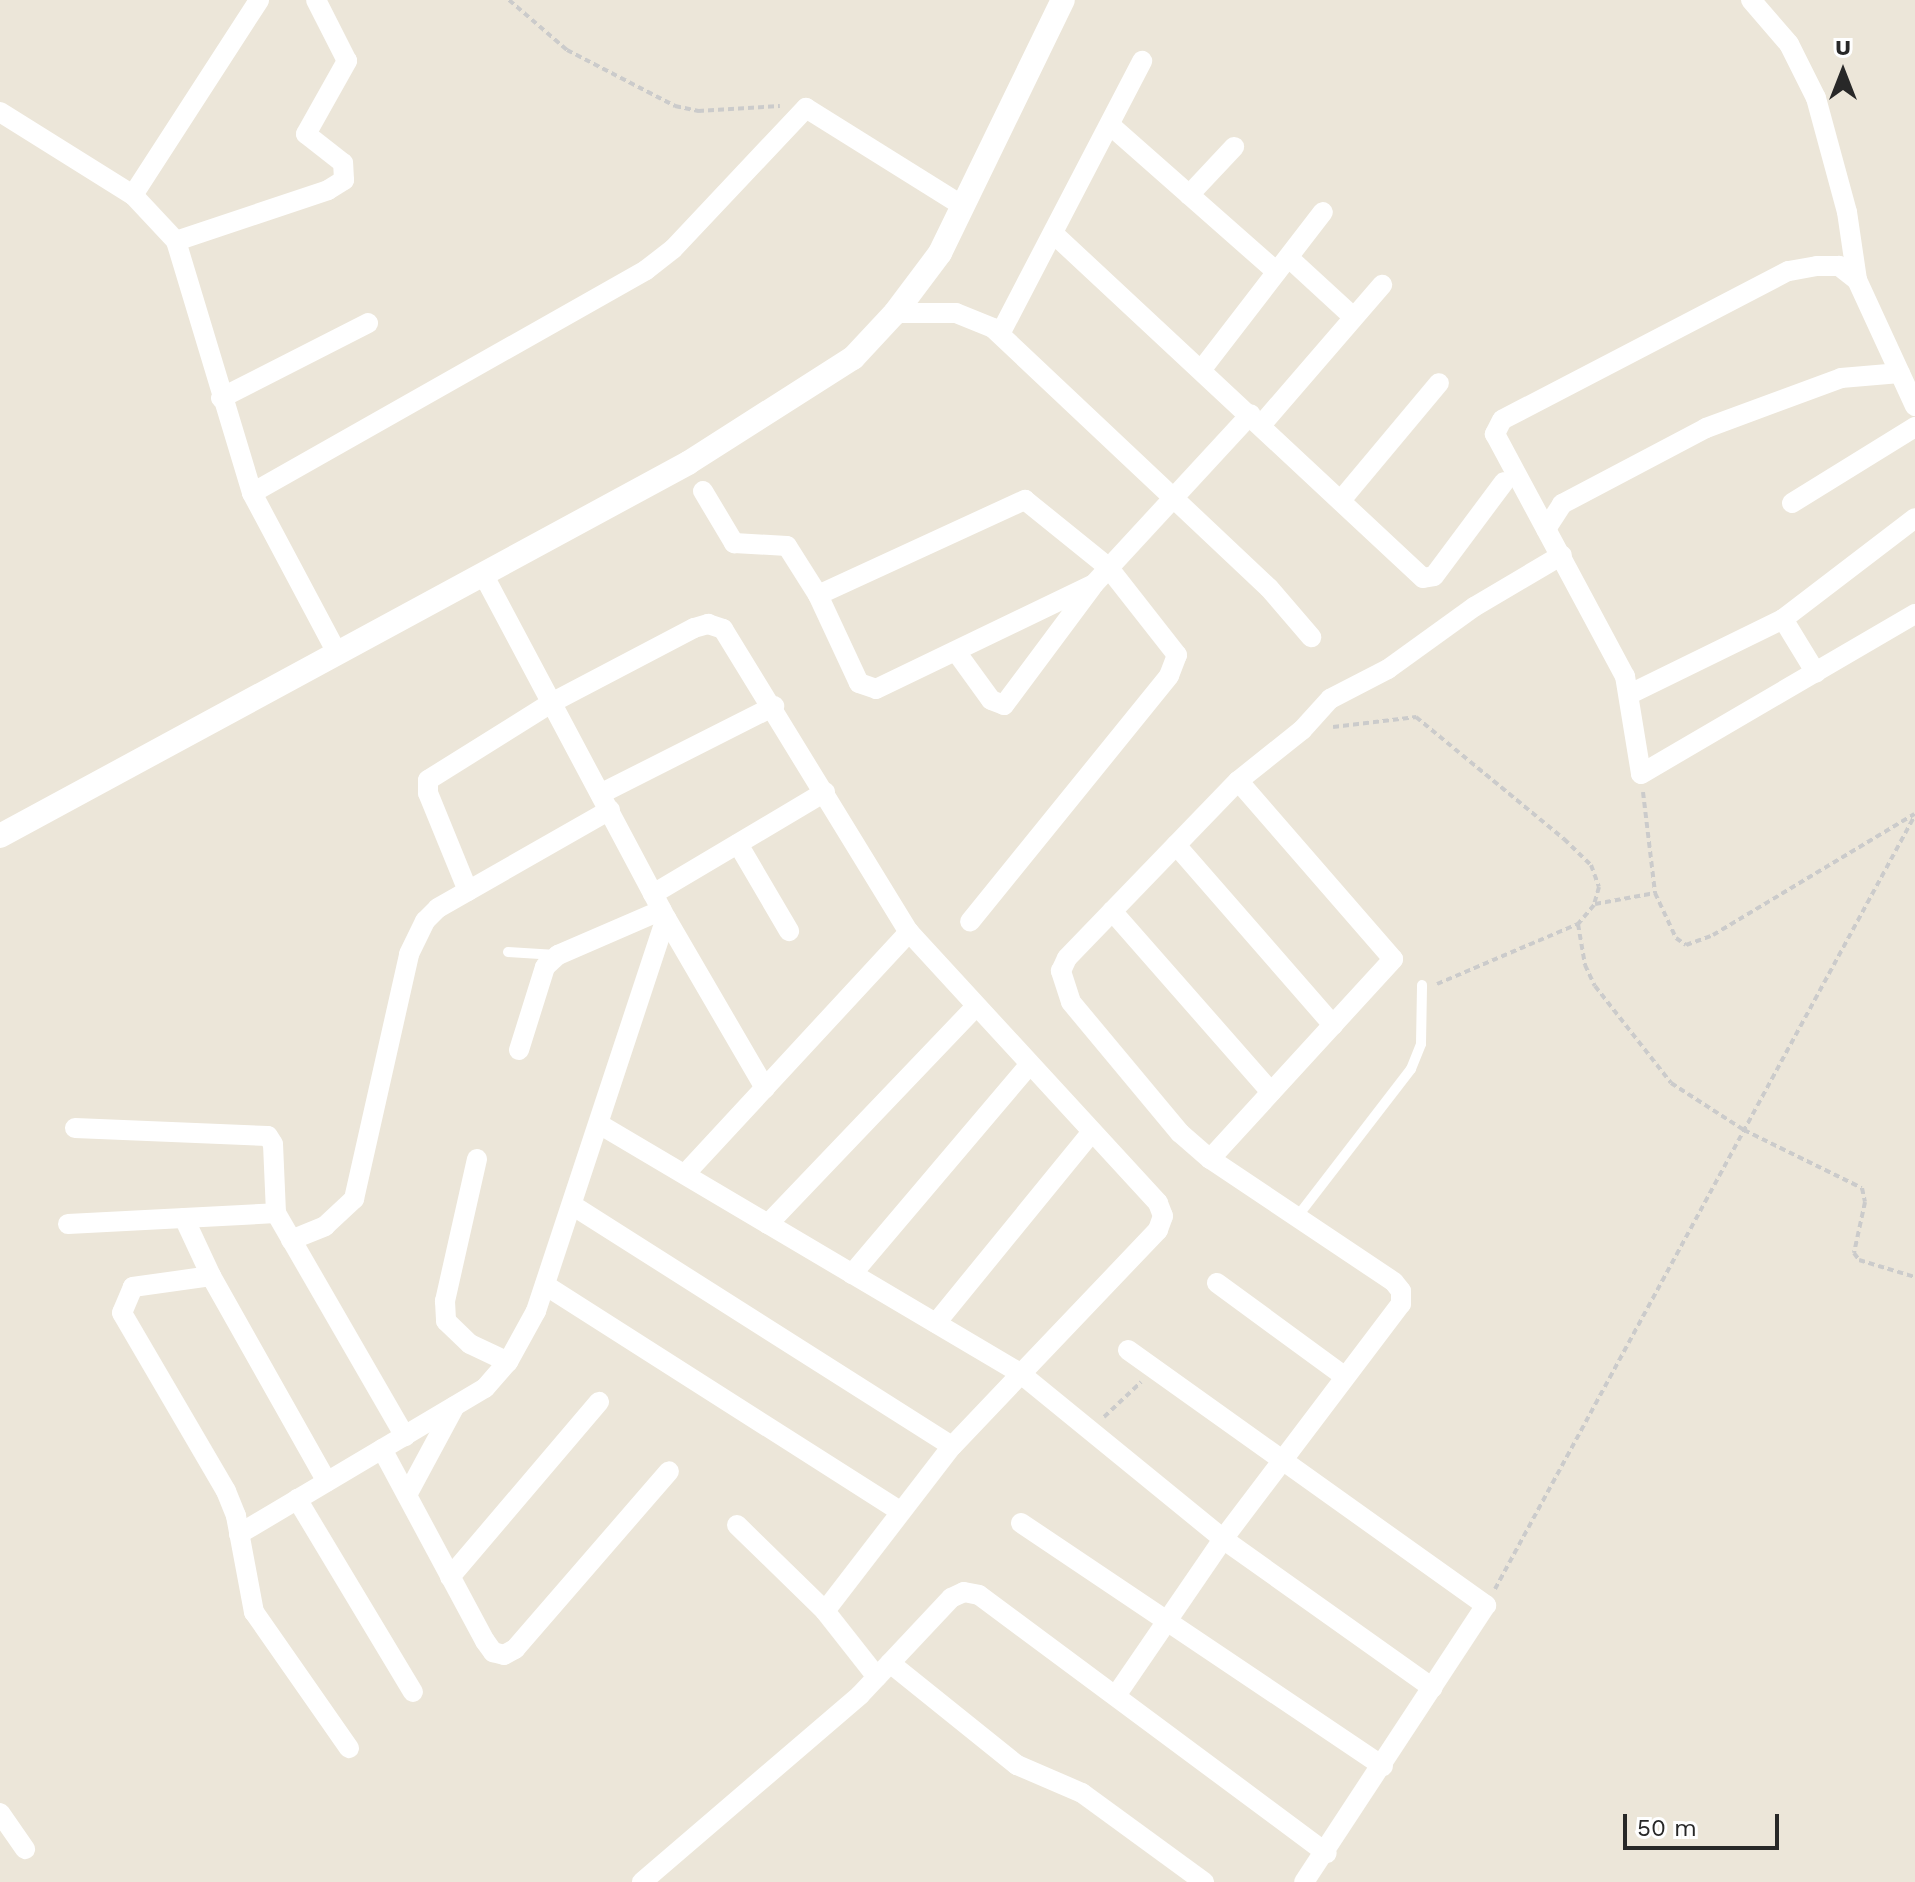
<!DOCTYPE html>
<html>
<head>
<meta charset="utf-8">
<style>
  body { margin:0 }
  #map { position:relative; width:1915px; height:1882px; overflow:hidden; background:#ece6d9; font-family:"Work Sans",sans-serif }
  div>[style] { position:absolute }
  .path>* { height:4px; margin-top:-2px; transform-origin:0; background:repeating-linear-gradient(90deg,#cbcbcb 0 6px,transparent 0 10px) }
  .service>* { height:10px; margin:-5px; padding:0 5px; transform-origin:5px; border-radius:5px; background:#fff }
  .minor>* { height:20px; margin:-10px; padding:0 10px; transform-origin:10px; border-radius:10px; background:#fff }
  .tertiary>* { height:24px; margin:-12px; padding:0 12px; transform-origin:12px; border-radius:12px; background:#fff }
  span { translate:-50% -50%; white-space:nowrap; text-align:center; line-height:1.15; -webkit-text-stroke:6px #fff; paint-order:stroke }
  .north { position:absolute; left:1803px; top:32px; width:80px; height:80px; -webkit-text-stroke:6px #fff; paint-order:stroke; rotate:0deg; font-size:22px; font-weight:700; line-height:32px; text-align:center; color:#282828 }
  .north::after { content:''; display:block; margin:auto; width:28px; height:36px; background:#282828; clip-path:polygon(50% 0,100% 100%,50% 72%,0 100%) }
  .scale { position:absolute; left:1623px; top:1814px; width:156px; height:36px; box-sizing:border-box; border:4px solid #282828; border-top:0; padding-left:10px; font-size:24px; line-height:28px; white-space:nowrap; color:#282828; -webkit-text-stroke:6px #fff; paint-order:stroke }
</style>
</head>
<body>
<div id="map">
  <div class="path">
    <i style="left:509px;top:0;width:77px;rotate:40.8deg"></i>
    <i style="left:567px;top:50px;width:122px;rotate:27.4deg"></i>
    <i style="left:675px;top:106px;width:24px;rotate:12deg"></i>
    <i style="left:698px;top:111px;width:82px;rotate:-3.5deg"></i>
    <i style="left:1333px;top:727px;width:84px;rotate:-6.9deg"></i>
    <i style="left:1416px;top:717px;width:192px;rotate:39.5deg"></i>
    <i style="left:1564px;top:839px;width:37px;rotate:44deg"></i>
    <i style="left:1591px;top:865px;width:23px;rotate:70deg"></i>
    <i style="left:1599px;top:887px;width:19px;rotate:106deg"></i>
    <i style="left:1594px;top:905px;width:25px;rotate:130deg"></i>
    <i style="left:1578px;top:924px;width:42px;rotate:80.3deg"></i>
    <i style="left:1585px;top:965px;width:23px;rotate:65deg"></i>
    <i style="left:1595px;top:986px;width:123px;rotate:51.9deg"></i>
    <i style="left:1671px;top:1083px;width:87px;rotate:32.8deg"></i>
    <i style="left:1744px;top:1130px;width:131px;rotate:26.2deg"></i>
    <i style="left:1862px;top:1188px;width:14px;rotate:78deg"></i>
    <i style="left:1865px;top:1202px;width:52px;rotate:102.2deg"></i>
    <i style="left:1854px;top:1253px;width:9px;rotate:54deg"></i>
    <i style="left:1859px;top:1260px;width:59px;rotate:16.9deg"></i>
    <i style="left:1643px;top:792px;width:102px;rotate:83.2deg"></i>
    <i style="left:1655px;top:893px;width:50px;rotate:65deg"></i>
    <i style="left:1676px;top:938px;width:12px;rotate:35deg"></i>
    <i style="left:1686px;top:945px;width:29px;rotate:-20deg"></i>
    <i style="left:1713px;top:935px;width:235px;rotate:-31deg"></i>
    <i style="left:1595px;top:904px;width:61px;rotate:-10.4deg"></i>
    <i style="left:1437px;top:984px;width:153px;rotate:-23.1deg"></i>
    <i style="left:1104px;top:1417px;width:51px;rotate:-43.4deg"></i>
    <i style="left:1495px;top:1589px;width:881px;rotate:-61.51deg"></i>
  </div>
  <div class="service">
    <i style="left:508px;top:952px;width:48px;rotate:3.6deg"></i>
    <i style="left:1297px;top:1217px;width:187px;rotate:-52.4deg"></i>
    <i style="left:1411px;top:1069px;width:27px;rotate:-68deg"></i>
    <i style="left:1421px;top:1044px;width:59px;rotate:-89deg"></i>
  </div>
  <div class="minor">
    <i style="left:1751px;top:0;width:58px;rotate:49.2deg"></i>
    <i style="left:1789px;top:44px;width:60px;rotate:63.4deg"></i>
    <i style="left:1816px;top:98px;width:118px;rotate:74.8deg"></i>
    <i style="left:1847px;top:212px;width:69px;rotate:81.6deg"></i>
    <i style="left:0;top:112px;width:157px;rotate:32deg"></i>
    <i style="left:133px;top:195px;width:63px;rotate:46.9deg"></i>
    <i style="left:176px;top:241px;width:263px;rotate:73.2deg"></i>
    <i style="left:252px;top:493px;width:179px;rotate:62deg"></i>
    <i style="left:1110px;top:125px;width:222px;rotate:41.4deg"></i>
    <i style="left:133px;top:195px;width:232px;rotate:-57.1deg"></i>
    <i style="left:1189px;top:195px;width:66px;rotate:-46.8deg"></i>
    <i style="left:1055px;top:235px;width:503px;rotate:42.99deg"></i>
    <i style="left:1423px;top:578px;width:11px;rotate:-10deg"></i>
    <i style="left:1434px;top:576px;width:117px;rotate:-53.3deg"></i>
    <i style="left:176px;top:241px;width:160px;rotate:-18.5deg"></i>
    <i style="left:328px;top:190px;width:19px;rotate:-32deg"></i>
    <i style="left:344px;top:180px;width:17px;rotate:-93deg"></i>
    <i style="left:343px;top:163px;width:47px;rotate:-141.9deg"></i>
    <i style="left:306px;top:134px;width:84px;rotate:-60.7deg"></i>
    <i style="left:347px;top:61px;width:68px;rotate:-116.9deg"></i>
    <i style="left:1289px;top:258px;width:86px;rotate:42.6deg"></i>
    <i style="left:895px;top:313px;width:61px"></i>
    <i style="left:956px;top:313px;width:40px;rotate:22deg"></i>
    <i style="left:993px;top:328px;width:379px;rotate:43.3deg"></i>
    <i style="left:1269px;top:588px;width:65px;rotate:49.4deg"></i>
    <i style="left:1000px;top:334px;width:308px;rotate:-62.5deg"></i>
    <i style="left:1202px;top:369px;width:198px;rotate:-52.4deg"></i>
    <i style="left:221px;top:398px;width:165px;rotate:-27deg"></i>
    <i style="left:1915px;top:406px;width:139px;rotate:-114.7deg"></i>
    <i style="left:1857px;top:280px;width:23px;rotate:-142deg"></i>
    <i style="left:1839px;top:266px;width:22px;rotate:180deg"></i>
    <i style="left:1817px;top:266px;width:29px;rotate:170deg"></i>
    <i style="left:1788px;top:271px;width:322px;rotate:152.5deg"></i>
    <i style="left:1502px;top:420px;width:16px;rotate:117deg"></i>
    <i style="left:1495px;top:434px;width:275px;rotate:61.8deg"></i>
    <i style="left:1625px;top:676px;width:99px;rotate:80.7deg"></i>
    <i style="left:1641px;top:774px;width:317px;rotate:-30.3deg"></i>
    <i style="left:1262px;top:424px;width:184px;rotate:-49.2deg"></i>
    <i style="left:703px;top:491px;width:61px;rotate:59.2deg"></i>
    <i style="left:734px;top:543px;width:53px;rotate:3.2deg"></i>
    <i style="left:787px;top:546px;width:58px;rotate:57.7deg"></i>
    <i style="left:818px;top:595px;width:97px;rotate:65deg"></i>
    <i style="left:859px;top:683px;width:18px;rotate:19deg"></i>
    <i style="left:876px;top:689px;width:242px;rotate:-25.7deg"></i>
    <i style="left:1094px;top:584px;width:231px;rotate:-47.3deg"></i>
    <i style="left:252px;top:493px;width:453px;rotate:-29.5deg"></i>
    <i style="left:646px;top:270px;width:34px;rotate:-38deg"></i>
    <i style="left:673px;top:249px;width:194px;rotate:-46.7deg"></i>
    <i style="left:806px;top:108px;width:185px;rotate:32deg"></i>
    <i style="left:1342px;top:499px;width:151px;rotate:-50.1deg"></i>
    <i style="left:1792px;top:503px;width:145px;rotate:-31.7deg"></i>
    <i style="left:1546px;top:529px;width:30px;rotate:-57deg"></i>
    <i style="left:1562px;top:504px;width:163px;rotate:-27.8deg"></i>
    <i style="left:1706px;top:428px;width:144px;rotate:-20.3deg"></i>
    <i style="left:1841px;top:378px;width:59px;rotate:-4.8deg"></i>
    <i style="left:483px;top:574px;width:390px;rotate:62deg"></i>
    <i style="left:666px;top:918px;width:197px;rotate:59.8deg"></i>
    <i style="left:818px;top:595px;width:228px;rotate:-24.7deg"></i>
    <i style="left:1025px;top:500px;width:107px;rotate:38.9deg"></i>
    <i style="left:1108px;top:567px;width:112px;rotate:51.9deg"></i>
    <i style="left:1177px;top:655px;width:22px;rotate:111deg"></i>
    <i style="left:1169px;top:676px;width:316px;rotate:129deg"></i>
    <i style="left:1783px;top:619px;width:166px;rotate:-37.4deg"></i>
    <i style="left:957px;top:653px;width:58px;rotate:54.1deg"></i>
    <i style="left:991px;top:700px;width:14px;rotate:21deg"></i>
    <i style="left:1004px;top:705px;width:147px;rotate:-53.3deg"></i>
    <i style="left:1630px;top:694px;width:170px;rotate:-26.1deg"></i>
    <i style="left:1783px;top:619px;width:63px;rotate:58.6deg"></i>
    <i style="left:602px;top:793px;width:193px;rotate:-26.8deg"></i>
    <i style="left:738px;top:844px;width:101px;rotate:59.6deg"></i>
    <i style="left:1176px;top:845px;width:239px;rotate:48.9deg"></i>
    <i style="left:468px;top:891px;width:106px;rotate:-112.2deg"></i>
    <i style="left:428px;top:793px;width:13px;rotate:-90deg"></i>
    <i style="left:428px;top:780px;width:147px;rotate:-32deg"></i>
    <i style="left:553px;top:702px;width:159px;rotate:-27.7deg"></i>
    <i style="left:694px;top:628px;width:15px;rotate:-16deg"></i>
    <i style="left:708px;top:624px;width:16px;rotate:18deg"></i>
    <i style="left:723px;top:629px;width:356px;rotate:58.5deg"></i>
    <i style="left:909px;top:932px;width:368px;rotate:47.4deg"></i>
    <i style="left:1158px;top:1203px;width:14px;rotate:69deg"></i>
    <i style="left:1163px;top:1216px;width:15px;rotate:110deg"></i>
    <i style="left:1158px;top:1230px;width:298px;rotate:133.6deg"></i>
    <i style="left:952px;top:1446px;width:208px;rotate:127.6deg"></i>
    <i style="left:653px;top:894px;width:200px;rotate:-30.7deg"></i>
    <i style="left:1112px;top:911px;width:241px;rotate:48.7deg"></i>
    <i style="left:519px;top:1050px;width:87px;rotate:-72.6deg"></i>
    <i style="left:545px;top:967px;width:18px;rotate:-43deg"></i>
    <i style="left:558px;top:955px;width:113px;rotate:-23.4deg"></i>
    <i style="left:599px;top:1124px;width:490px;rotate:30.6deg"></i>
    <i style="left:1021px;top:1374px;width:261px;rotate:39.2deg"></i>
    <i style="left:1223px;top:1539px;width:257px;rotate:35.4deg"></i>
    <i style="left:75px;top:1128px;width:193px;rotate:2.4deg"></i>
    <i style="left:268px;top:1136px;width:9px;rotate:58deg"></i>
    <i style="left:273px;top:1144px;width:69px;rotate:87.5deg"></i>
    <i style="left:276px;top:1213px;width:258px;rotate:60deg"></i>
    <i style="left:477px;top:1159px;width:146px;rotate:102.7deg"></i>
    <i style="left:445px;top:1301px;width:20px;rotate:87deg"></i>
    <i style="left:446px;top:1321px;width:33px;rotate:44deg"></i>
    <i style="left:470px;top:1344px;width:42px;rotate:25.3deg"></i>
    <i style="left:1210px;top:1159px;width:271px;rotate:-47.5deg"></i>
    <i style="left:1393px;top:959px;width:236px;rotate:-131deg"></i>
    <i style="left:685px;top:1174px;width:330px;rotate:-47.2deg"></i>
    <i style="left:572px;top:1205px;width:450px;rotate:32.4deg"></i>
    <i style="left:184px;top:1218px;width:64px;rotate:65deg"></i>
    <i style="left:211px;top:1276px;width:236px;rotate:60.6deg"></i>
    <i style="left:68px;top:1224px;width:208px;rotate:-3deg"></i>
    <i style="left:768px;top:1224px;width:301px;rotate:-46.3deg"></i>
    <i style="left:291px;top:1240px;width:37px;rotate:-22deg"></i>
    <i style="left:325px;top:1226px;width:40px;rotate:-43deg"></i>
    <i style="left:354px;top:1199px;width:251px;rotate:-77.3deg"></i>
    <i style="left:409px;top:954px;width:37px;rotate:-64deg"></i>
    <i style="left:425px;top:921px;width:18px;rotate:-45deg"></i>
    <i style="left:438px;top:908px;width:198px;rotate:-29.7deg"></i>
    <i style="left:852px;top:1274px;width:275px;rotate:-49.7deg"></i>
    <i style="left:211px;top:1276px;width:79px;rotate:172deg"></i>
    <i style="left:133px;top:1287px;width:28px;rotate:113deg"></i>
    <i style="left:122px;top:1313px;width:206px;rotate:59.7deg"></i>
    <i style="left:226px;top:1491px;width:27px;rotate:68deg"></i>
    <i style="left:236px;top:1516px;width:98px;rotate:79.4deg"></i>
    <i style="left:254px;top:1612px;width:166px;rotate:55.1deg"></i>
    <i style="left:1217px;top:1283px;width:157px;rotate:36.2deg"></i>
    <i style="left:545px;top:1285px;width:422px;rotate:32.5deg"></i>
    <i style="left:936px;top:1323px;width:247px;rotate:-50.8deg"></i>
    <i style="left:1128px;top:1350px;width:440px;rotate:35.5deg"></i>
    <i style="left:1486px;top:1605px;width:331px;rotate:123.3deg"></i>
    <i style="left:382px;top:1449px;width:218px;rotate:61.8deg"></i>
    <i style="left:485px;top:1641px;width:14px;rotate:54deg"></i>
    <i style="left:493px;top:1652px;width:11px;rotate:15deg"></i>
    <i style="left:504px;top:1655px;width:13px;rotate:-29deg"></i>
    <i style="left:515px;top:1649px;width:235px;rotate:-49.1deg"></i>
    <i style="left:407px;top:1495px;width:101px;rotate:-61.7deg"></i>
    <i style="left:297px;top:1499px;width:225px;rotate:59deg"></i>
    <i style="left:1021px;top:1523px;width:436px;rotate:33.9deg"></i>
    <i style="left:737px;top:1525px;width:123px;rotate:44.3deg"></i>
    <i style="left:825px;top:1611px;width:84px;rotate:51.8deg"></i>
    <i style="left:239px;top:1534px;width:286px;rotate:-30.7deg"></i>
    <i style="left:485px;top:1388px;width:35px;rotate:-49deg"></i>
    <i style="left:508px;top:1362px;width:58px;rotate:-61.2deg"></i>
    <i style="left:536px;top:1311px;width:414px;rotate:-71.7deg"></i>
    <i style="left:450px;top:1577px;width:230px;rotate:-49.6deg"></i>
    <i style="left:890px;top:1663px;width:163px;rotate:38.8deg"></i>
    <i style="left:1017px;top:1765px;width:71px;rotate:23.3deg"></i>
    <i style="left:1082px;top:1793px;width:151px;rotate:36.1deg"></i>
    <i style="left:1117px;top:1694px;width:188px;rotate:-55.6deg"></i>
    <i style="left:1223px;top:1539px;width:295px;rotate:-52.9deg"></i>
    <i style="left:1401px;top:1304px;width:13px;rotate:-90deg"></i>
    <i style="left:1401px;top:1291px;width:11px;rotate:-128deg"></i>
    <i style="left:1394px;top:1282px;width:221px;rotate:-146.2deg"></i>
    <i style="left:1210px;top:1159px;width:40px;rotate:-139deg"></i>
    <i style="left:1180px;top:1133px;width:170px;rotate:-129.8deg"></i>
    <i style="left:1071px;top:1002px;width:33px;rotate:-108deg"></i>
    <i style="left:1061px;top:971px;width:14px;rotate:-65deg"></i>
    <i style="left:1067px;top:958px;width:246px;rotate:-46deg"></i>
    <i style="left:1238px;top:781px;width:82px;rotate:-38.6deg"></i>
    <i style="left:1302px;top:730px;width:42px;rotate:-47.9deg"></i>
    <i style="left:1330px;top:699px;width:65px;rotate:-27.3deg"></i>
    <i style="left:1388px;top:669px;width:106px;rotate:-35.8deg"></i>
    <i style="left:1474px;top:607px;width:102px;rotate:-30.6deg"></i>
    <i style="left:0;top:1813px;width:44px;rotate:55.2deg"></i>
    <i style="left:642px;top:1882px;width:287px;rotate:-40.6deg"></i>
    <i style="left:860px;top:1695px;width:133px;rotate:-46.8deg"></i>
    <i style="left:951px;top:1598px;width:14px;rotate:-25deg"></i>
    <i style="left:964px;top:1592px;width:15px;rotate:11deg"></i>
    <i style="left:979px;top:1595px;width:433px;rotate:36.6deg"></i>
  </div>
  <div class="tertiary">
    <i style="left:0;top:836px;width:783px;rotate:-28.46deg"></i>
    <i style="left:688px;top:463px;width:196px;rotate:-32.5deg"></i>
    <i style="left:853px;top:358px;width:62px;rotate:-47deg"></i>
    <i style="left:895px;top:313px;width:75px;rotate:-53.1deg"></i>
    <i style="left:940px;top:253px;width:281px;rotate:-64.1deg"></i>
  </div>
  <div class="north">U</div>
  <div class="scale">50 m</div>
</div>
</body>
</html>
